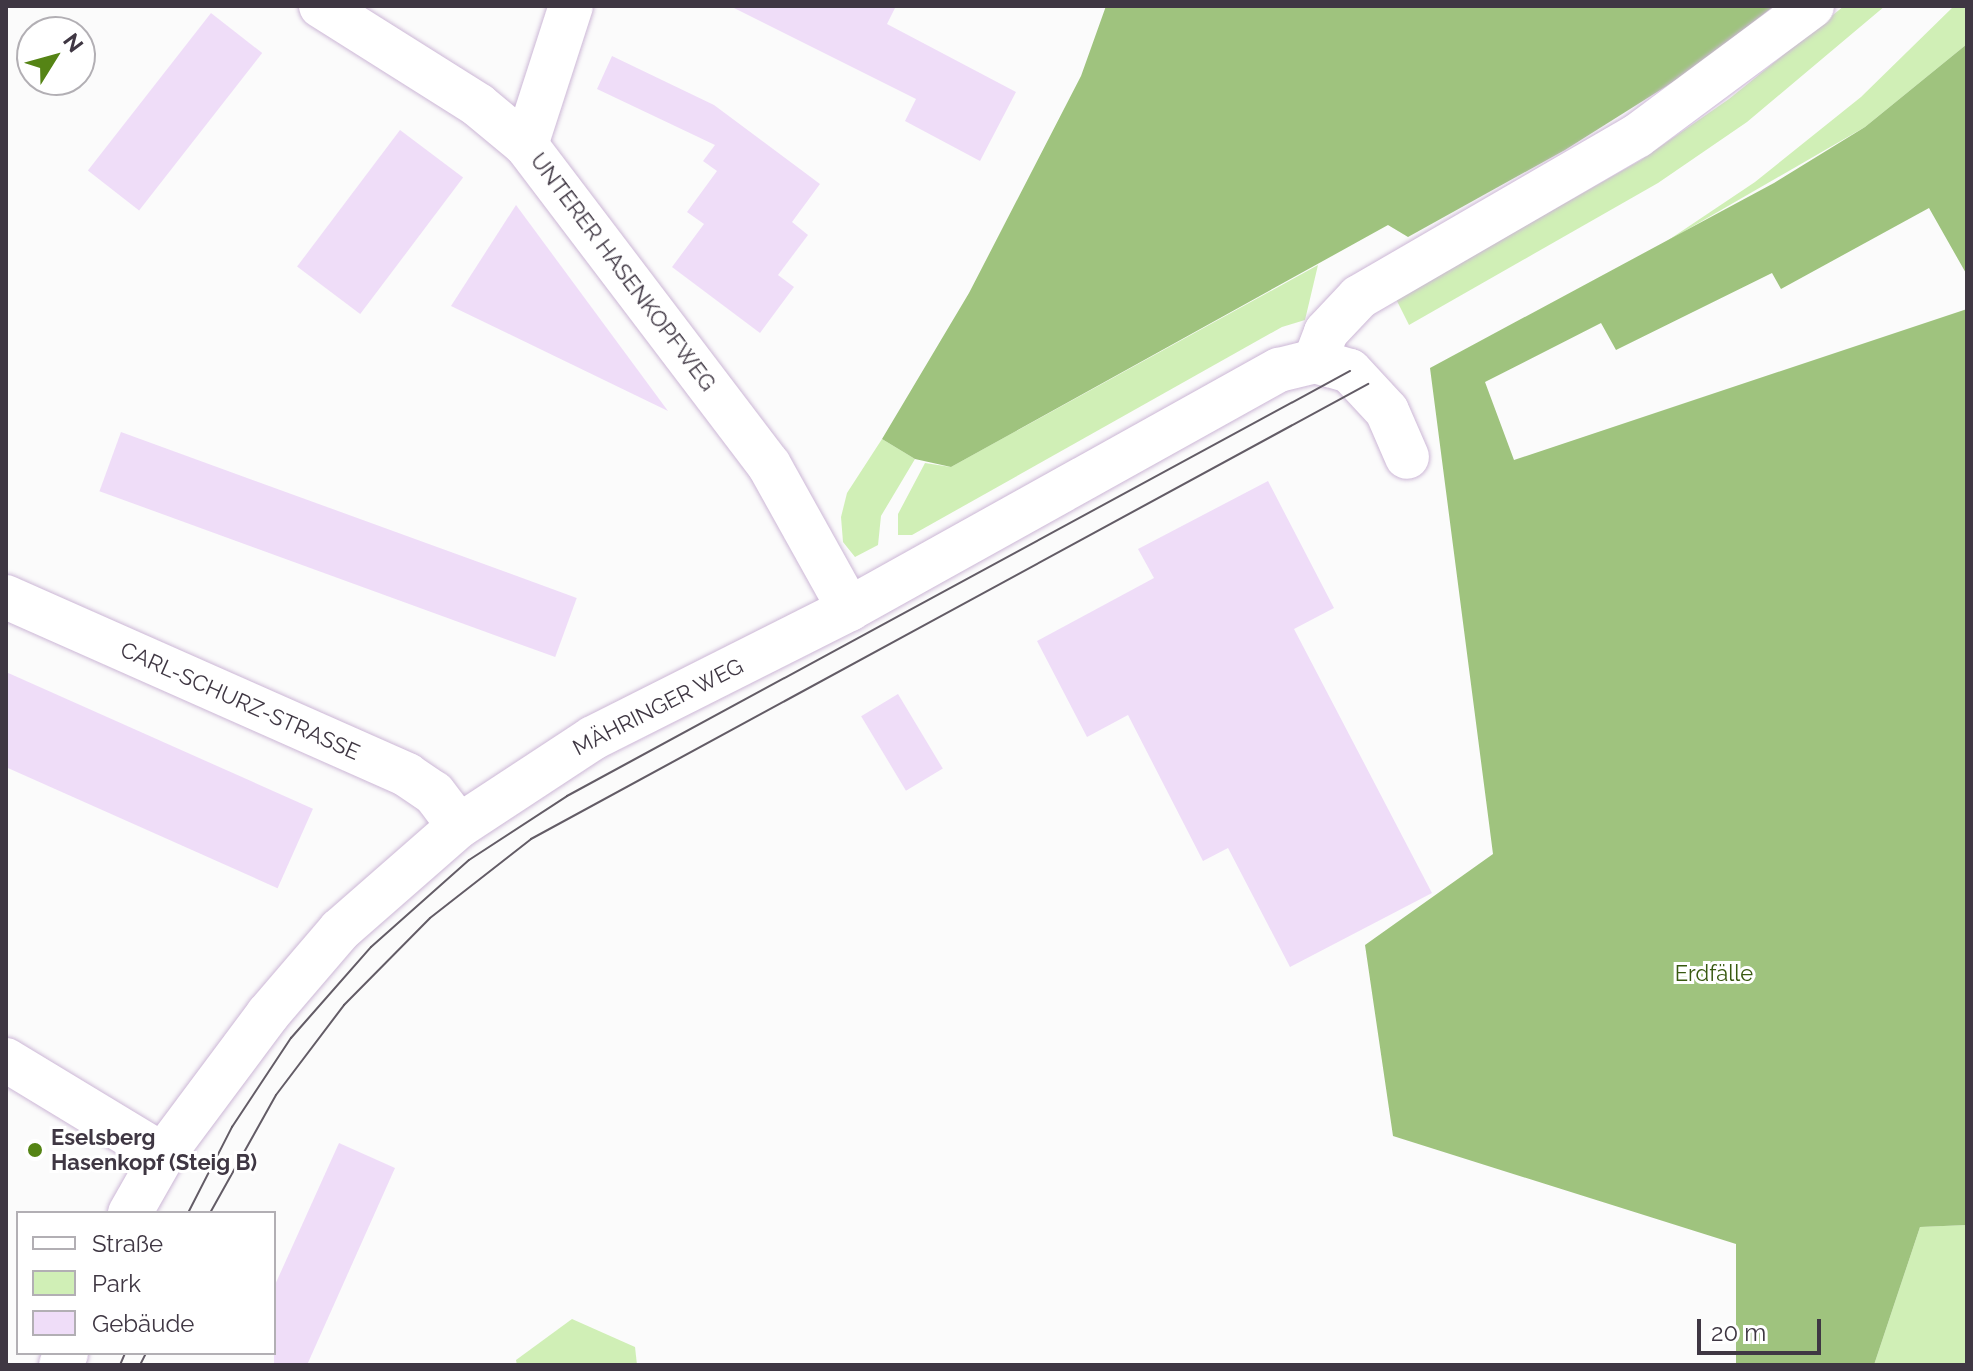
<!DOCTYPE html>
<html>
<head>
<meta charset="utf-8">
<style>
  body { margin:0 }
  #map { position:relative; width:1973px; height:1371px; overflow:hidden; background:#fbfbfb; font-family:Raleway,sans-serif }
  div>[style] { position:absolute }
  .green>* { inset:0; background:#d0efb6 }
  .forest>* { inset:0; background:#9fc37e }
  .building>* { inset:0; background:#efddf8; transform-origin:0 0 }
  .roads { filter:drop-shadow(0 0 2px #ccb7d6) drop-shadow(0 0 2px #ccb7d6) }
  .street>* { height:44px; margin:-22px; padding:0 22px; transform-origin:22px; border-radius:22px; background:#fff }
  .secondary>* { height:44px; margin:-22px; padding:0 22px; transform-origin:22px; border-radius:22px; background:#fff }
  .tram>* { height:2px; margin:-1px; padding:0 1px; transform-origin:1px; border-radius:1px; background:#635c66 }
  .dots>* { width:22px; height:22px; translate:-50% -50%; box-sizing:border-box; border:4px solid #fff; border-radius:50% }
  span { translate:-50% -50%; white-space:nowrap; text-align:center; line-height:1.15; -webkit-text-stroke:6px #fff; paint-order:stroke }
  .street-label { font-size:22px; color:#3f3743 }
  .park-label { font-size:22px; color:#385910 }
  .poi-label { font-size:22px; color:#3f3743; font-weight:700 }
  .left { translate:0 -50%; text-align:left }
  .frame { position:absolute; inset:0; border:8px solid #3f3743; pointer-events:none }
  .legend { position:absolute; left:16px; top:1211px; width:260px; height:144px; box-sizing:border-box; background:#fff; border:2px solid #b2afb4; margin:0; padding:10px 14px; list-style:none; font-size:24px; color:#3f3743 }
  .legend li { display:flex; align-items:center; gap:16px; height:40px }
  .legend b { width:40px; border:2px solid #b2afb4 }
  .north { position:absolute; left:16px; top:16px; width:80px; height:80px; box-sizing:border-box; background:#fff; border:2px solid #b2afb4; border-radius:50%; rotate:53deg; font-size:22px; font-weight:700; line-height:32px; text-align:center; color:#3f3743 }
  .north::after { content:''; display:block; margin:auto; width:28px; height:36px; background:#558415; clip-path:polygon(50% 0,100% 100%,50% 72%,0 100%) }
  .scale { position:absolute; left:1697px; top:1319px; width:124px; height:36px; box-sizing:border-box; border:4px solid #3f3743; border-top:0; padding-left:10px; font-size:24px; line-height:28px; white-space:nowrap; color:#3f3743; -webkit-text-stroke:6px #fff; paint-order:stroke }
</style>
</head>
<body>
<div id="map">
  <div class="green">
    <i style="clip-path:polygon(1844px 6px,1885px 6px,1747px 122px,1658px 183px,1409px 325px,1396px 299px,1641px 160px,1729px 99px)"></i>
    <i style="clip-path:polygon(1954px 6px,1967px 6px,1967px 44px,1865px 127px,1664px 243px,1755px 182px,1861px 97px)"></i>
    <i style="clip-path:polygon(1318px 265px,1305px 320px,1282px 327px,912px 535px,898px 535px,898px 514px,925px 463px,951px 467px)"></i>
    <i style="clip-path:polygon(882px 439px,915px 459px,881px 516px,878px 545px,855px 557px,843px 542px,841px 517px,847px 493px)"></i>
    <i style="clip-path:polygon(1967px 1225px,1967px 1365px,1874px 1365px,1920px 1227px)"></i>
    <i style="clip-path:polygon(572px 1319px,635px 1347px,637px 1365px,517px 1365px,516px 1360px)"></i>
  </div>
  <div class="forest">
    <i style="clip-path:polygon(1106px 6px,1774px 6px,1692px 70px,1565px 150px,1408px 237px,1388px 225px,951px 467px,915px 459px,882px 439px,969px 293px,1081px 76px)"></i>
    <i style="clip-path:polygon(1967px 44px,1967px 275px,1929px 208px,1781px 289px,1772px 273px,1616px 350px,1601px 323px,1485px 382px,1514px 460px,1967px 309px,1967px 1225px,1920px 1227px,1874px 1365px,1736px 1365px,1736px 1244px,1393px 1136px,1365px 945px,1493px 854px,1430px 368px,1774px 183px,1865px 127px)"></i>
  </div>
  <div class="building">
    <i style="clip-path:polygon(730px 6px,896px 6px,887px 24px,1016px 92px,980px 161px,905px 121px,916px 99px)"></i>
    <i style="left:211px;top:13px;width:65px;height:200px;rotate:38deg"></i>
    <i style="clip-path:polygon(612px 56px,714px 105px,820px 184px,792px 222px,808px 235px,778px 275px,794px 287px,760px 333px,672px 267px,704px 224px,687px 212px,717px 171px,703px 161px,715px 145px,597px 89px)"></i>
    <i style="left:400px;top:130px;width:79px;height:171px;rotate:37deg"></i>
    <i style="clip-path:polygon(516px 205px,668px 411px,451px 306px)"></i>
    <i style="left:121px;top:432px;width:485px;height:63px;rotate:20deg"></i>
    <i style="clip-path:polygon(1268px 481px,1334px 608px,1294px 629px,1432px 893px,1290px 967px,1228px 848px,1203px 861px,1128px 715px,1087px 737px,1037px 641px,1154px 578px,1138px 549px)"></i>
    <i style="left:6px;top:672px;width:336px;height:87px;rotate:24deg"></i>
    <i style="left:898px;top:694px;width:87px;height:43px;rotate:59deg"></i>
    <i style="clip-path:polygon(339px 1143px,395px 1168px,307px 1365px,274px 1365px,274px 1287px)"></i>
  </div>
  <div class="roads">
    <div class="street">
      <i style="left:321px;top:6px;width:186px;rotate:32.2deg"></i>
      <i style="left:478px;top:105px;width:62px;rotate:39.8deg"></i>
      <i style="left:526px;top:145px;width:402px;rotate:52.8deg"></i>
      <i style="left:769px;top:465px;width:165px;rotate:60.9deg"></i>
      <i style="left:526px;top:145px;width:146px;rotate:-72.1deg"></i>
      <i style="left:1315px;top:361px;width:31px;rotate:-69deg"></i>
      <i style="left:1326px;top:332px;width:48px;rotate:-46.7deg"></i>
      <i style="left:1359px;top:297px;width:321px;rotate:-30.1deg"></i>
      <i style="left:1637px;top:136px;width:218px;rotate:-36.6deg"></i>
      <i style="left:6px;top:597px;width:439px;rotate:23.9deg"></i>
      <i style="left:407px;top:775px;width:32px;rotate:34deg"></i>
      <i style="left:434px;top:793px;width:41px;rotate:52.9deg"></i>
      <i style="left:163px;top:1155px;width:176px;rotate:-53.3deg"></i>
      <i style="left:268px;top:1014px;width:111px;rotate:-49.4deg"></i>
      <i style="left:340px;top:930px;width:158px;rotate:-41.2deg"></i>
      <i style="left:459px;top:826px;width:160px;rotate:-33.3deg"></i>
      <i style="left:593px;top:738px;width:287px;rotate:-26.7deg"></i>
      <i style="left:849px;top:609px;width:492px;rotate:-29.1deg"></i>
      <i style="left:1279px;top:370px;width:37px;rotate:-14deg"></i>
      <i style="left:1315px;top:361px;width:36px;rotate:16deg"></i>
      <i style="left:1350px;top:371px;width:54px;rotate:47.2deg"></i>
      <i style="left:1387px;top:411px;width:50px;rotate:66.5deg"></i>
    </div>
    <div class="secondary">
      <i style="left:6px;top:1060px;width:184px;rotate:31.2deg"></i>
      <i style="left:163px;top:1155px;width:67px;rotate:119.6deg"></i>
      <i style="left:61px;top:1365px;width:13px;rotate:-67deg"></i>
    </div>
  </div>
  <div class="tram">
    <i style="left:188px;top:1213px;width:97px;rotate:-62.9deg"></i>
    <i style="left:232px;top:1127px;width:107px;rotate:-56.5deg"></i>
    <i style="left:291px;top:1038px;width:121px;rotate:-48.7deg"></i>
    <i style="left:371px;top:947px;width:131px;rotate:-41.6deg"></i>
    <i style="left:469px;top:860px;width:117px;rotate:-33.1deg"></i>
    <i style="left:567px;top:796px;width:891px;rotate:-28.49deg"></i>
    <i style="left:210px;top:1213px;width:135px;rotate:-60.8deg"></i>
    <i style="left:276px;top:1095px;width:113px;rotate:-52.9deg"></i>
    <i style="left:344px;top:1005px;width:122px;rotate:-45.3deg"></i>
    <i style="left:430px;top:918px;width:128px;rotate:-38deg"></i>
    <i style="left:531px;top:839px;width:953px;rotate:-28.53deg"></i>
    <i style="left:120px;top:1365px;width:13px;rotate:-67deg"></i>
    <i style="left:140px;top:1365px;width:13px;rotate:-63deg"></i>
  </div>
  <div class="dots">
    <i style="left:35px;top:1150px;background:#558415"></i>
  </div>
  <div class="street-label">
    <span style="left:623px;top:272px;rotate:53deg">UNTERER HASENKOPFWEG</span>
    <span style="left:240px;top:701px;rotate:24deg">CARL-SCHURZ-STRASSE</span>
    <span style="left:658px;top:707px;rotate:-27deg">MÄHRINGER WEG</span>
  </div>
  <div class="park-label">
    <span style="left:1714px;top:974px">Erdfälle</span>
  </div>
  <div class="poi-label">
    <span class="left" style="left:51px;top:1150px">Eselsberg<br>Hasenkopf (Steig B)</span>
  </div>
  <div class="frame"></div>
  <ul class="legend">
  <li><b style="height:10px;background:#fff"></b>Straße</li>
  <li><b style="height:22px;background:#d0efb6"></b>Park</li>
  <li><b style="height:22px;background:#efddf8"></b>Gebäude</li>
  </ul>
  <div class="north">N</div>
  <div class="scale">20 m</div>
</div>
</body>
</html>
